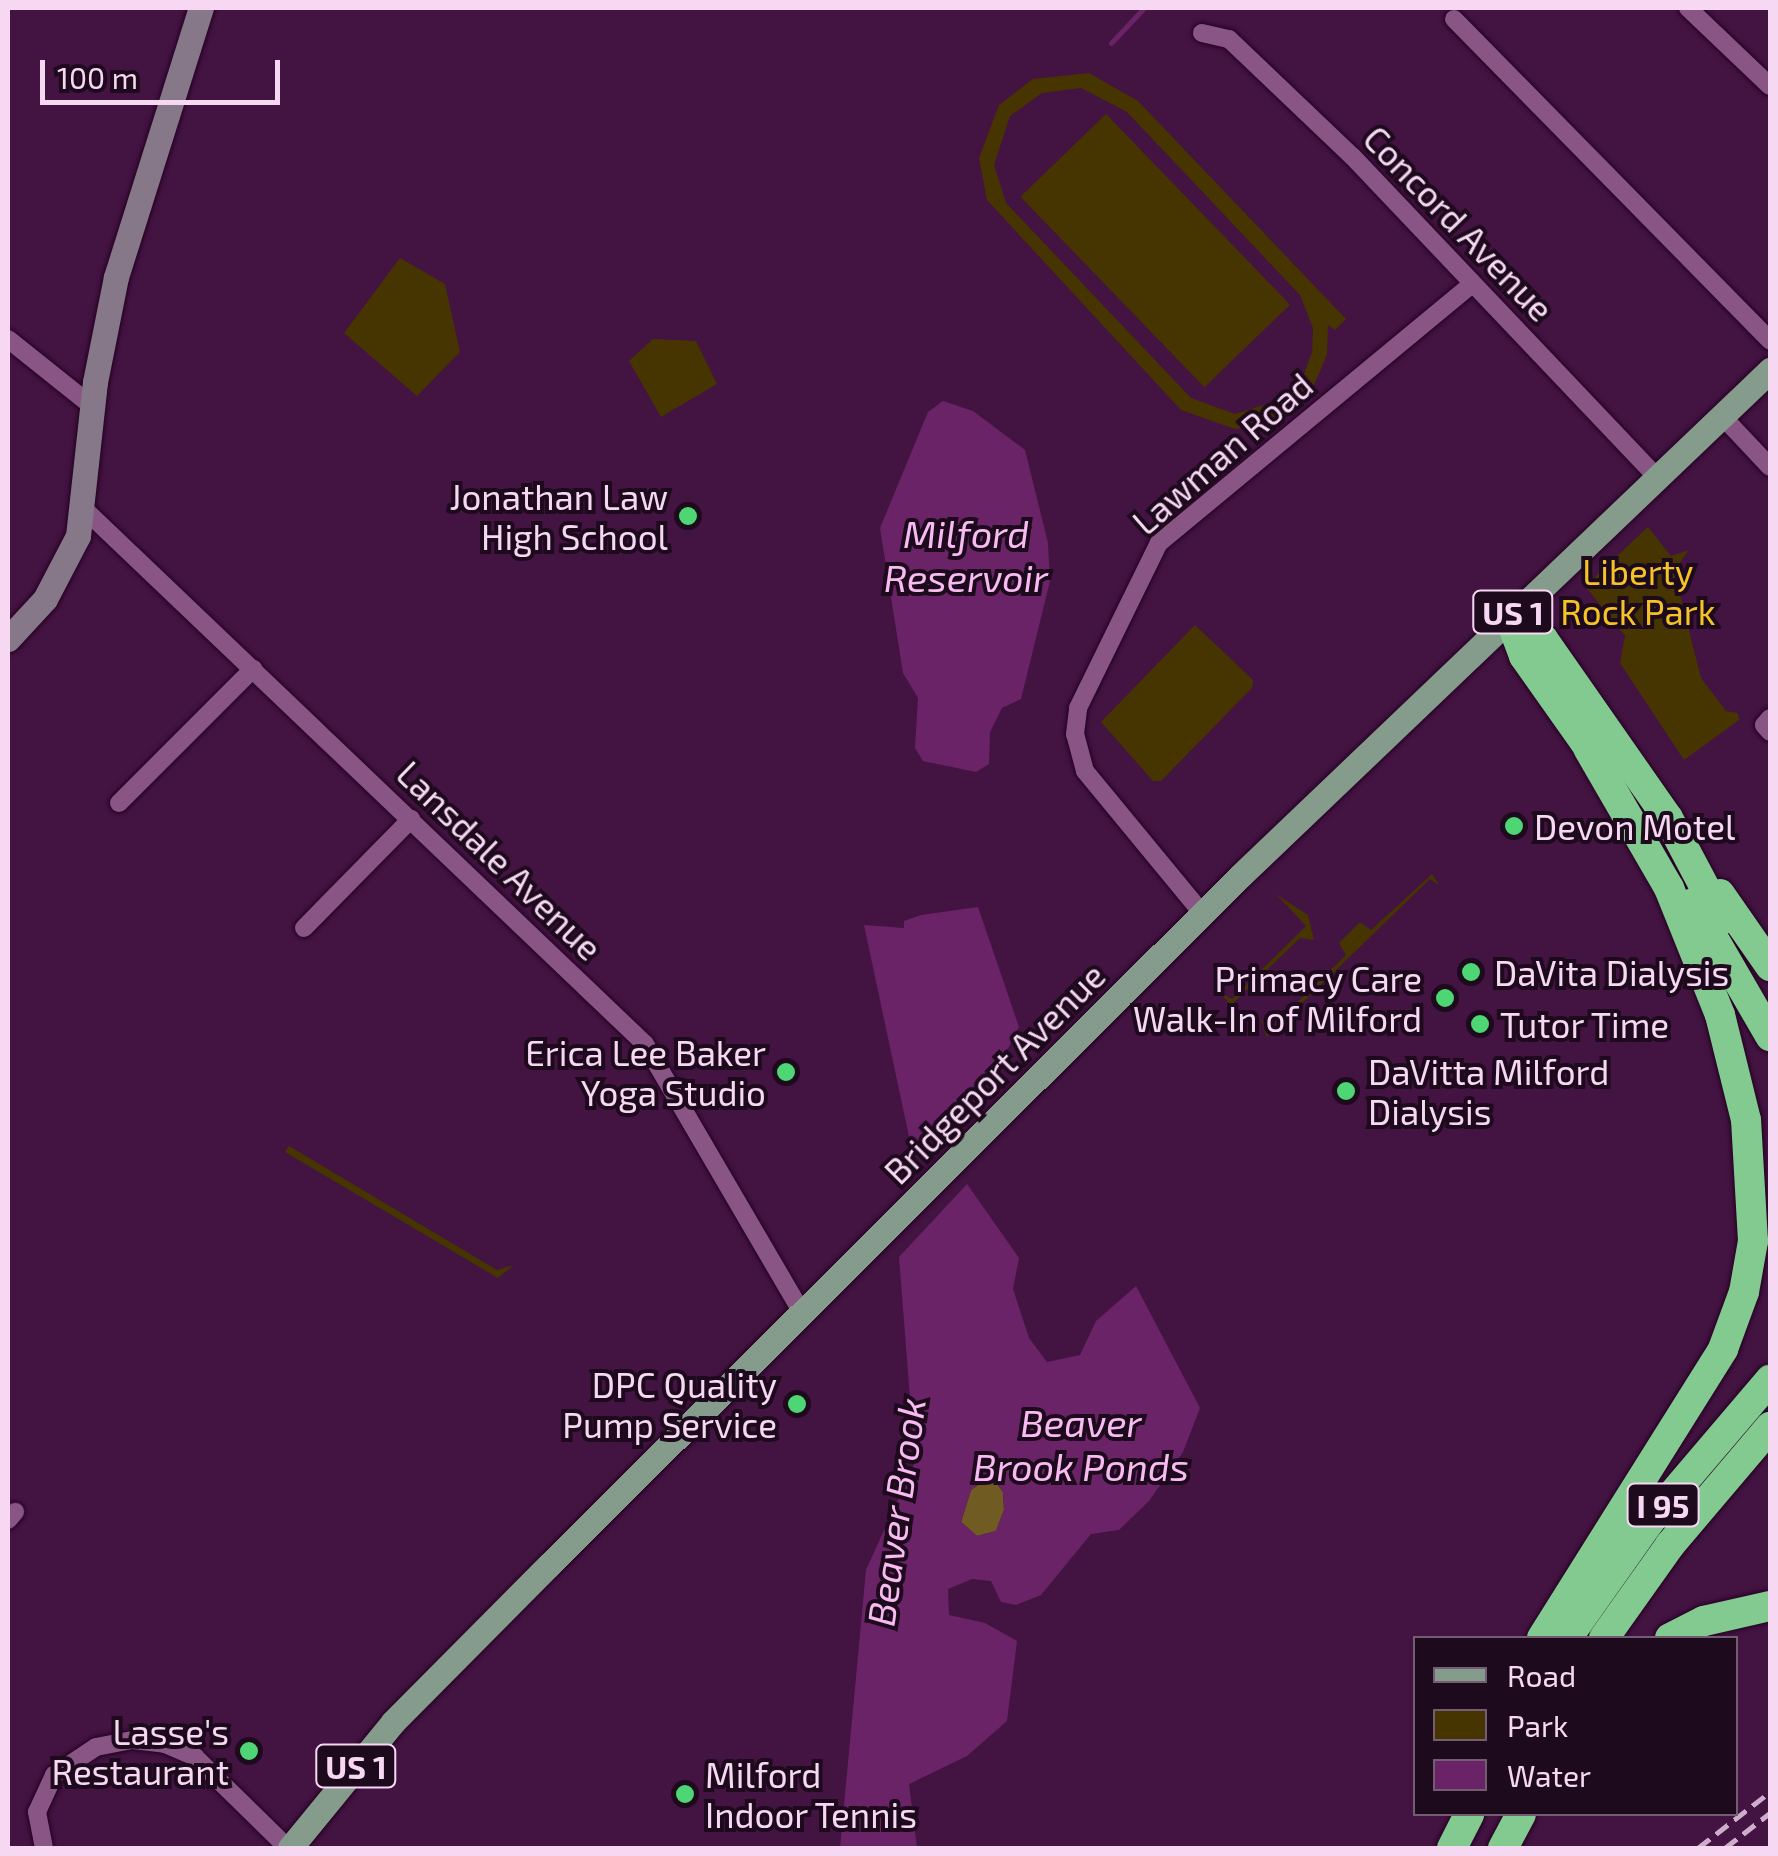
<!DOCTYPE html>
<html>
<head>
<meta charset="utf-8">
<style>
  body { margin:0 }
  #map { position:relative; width:1778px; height:1856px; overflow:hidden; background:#431341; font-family:"Exo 2",sans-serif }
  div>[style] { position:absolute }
  .green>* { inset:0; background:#463500; transform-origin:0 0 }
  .forest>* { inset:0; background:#705b22 }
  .water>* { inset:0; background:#6a2367 }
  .stream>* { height:5px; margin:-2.5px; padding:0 2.5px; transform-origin:2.5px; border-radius:2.5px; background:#6a2367 }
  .roads { filter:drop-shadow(0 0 2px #240223) drop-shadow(0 0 2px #240223) }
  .street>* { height:18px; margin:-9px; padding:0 9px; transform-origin:9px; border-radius:9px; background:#895585 }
  .secondary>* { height:25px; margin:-12.5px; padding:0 12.5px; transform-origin:12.5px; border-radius:12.5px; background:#877889 }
  .primary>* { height:25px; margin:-12.5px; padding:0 12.5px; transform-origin:12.5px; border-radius:12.5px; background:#859b8c }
  .highway>* { height:30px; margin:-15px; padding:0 15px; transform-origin:15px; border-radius:15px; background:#83ca91 }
  .rail>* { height:5px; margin-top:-2.5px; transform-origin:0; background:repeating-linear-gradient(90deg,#ceaccc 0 15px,transparent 0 23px) }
  .dots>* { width:28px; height:28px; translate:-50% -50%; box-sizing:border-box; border:5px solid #1e0a1d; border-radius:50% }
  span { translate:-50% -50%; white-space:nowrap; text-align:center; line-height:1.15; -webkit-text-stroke:8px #1e0a1d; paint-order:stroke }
  .shield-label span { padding:2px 8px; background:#1e0a1d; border:2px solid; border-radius:8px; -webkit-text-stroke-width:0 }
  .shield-label { font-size:32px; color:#f6d8f3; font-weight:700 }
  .street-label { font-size:35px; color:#f6d8f3 }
  .poi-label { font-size:35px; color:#f6d8f3 }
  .right { translate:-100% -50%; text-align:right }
  .left { translate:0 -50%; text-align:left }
  .park-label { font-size:35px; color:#f4c426 }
  .water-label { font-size:38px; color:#f7bbf1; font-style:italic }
  .frame { position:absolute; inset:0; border:10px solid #f6d8f3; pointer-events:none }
  .legend { position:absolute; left:1413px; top:1636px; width:325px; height:180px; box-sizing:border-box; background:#1e0a1d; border:2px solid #745c73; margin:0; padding:12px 18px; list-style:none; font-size:30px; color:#f6d8f3 }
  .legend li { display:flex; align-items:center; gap:20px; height:50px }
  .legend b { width:50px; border:2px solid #745c73 }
  .scale { position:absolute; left:40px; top:60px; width:240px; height:45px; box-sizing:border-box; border:5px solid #f6d8f3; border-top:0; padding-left:12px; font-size:30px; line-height:35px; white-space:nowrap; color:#f6d8f3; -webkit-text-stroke:8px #1e0a1d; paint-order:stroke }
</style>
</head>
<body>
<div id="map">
  <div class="green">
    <i style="clip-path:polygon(evenodd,1089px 73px,1138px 101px,1346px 319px,1335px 330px,1328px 325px,1327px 355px,1310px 394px,1276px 420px,1235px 429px,1181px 410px,987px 200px,979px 158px,999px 105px,1033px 79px,1089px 73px,1081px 88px,1127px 112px,1300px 295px,1313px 328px,1312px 352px,1304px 374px,1280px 400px,1235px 414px,1191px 398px,1006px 203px,994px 165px,1010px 116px,1042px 93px,1081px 88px)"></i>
    <i style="left:1106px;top:114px;width:265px;height:119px;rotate:46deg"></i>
    <i style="clip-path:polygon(400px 258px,445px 284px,460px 352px,417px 396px,344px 333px)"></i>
    <i style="clip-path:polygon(653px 339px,696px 341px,717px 384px,661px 417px,629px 361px)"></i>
    <i style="clip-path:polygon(1648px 527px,1671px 556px,1689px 550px,1674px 571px,1701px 678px,1726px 711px,1738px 713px,1739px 720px,1684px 760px,1620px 663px,1625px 636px,1585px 586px)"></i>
    <i style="clip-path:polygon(1195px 625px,1253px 680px,1252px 688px,1161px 781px,1153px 781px,1101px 722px)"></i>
    <i style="clip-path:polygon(1432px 874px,1440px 886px,1430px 879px,1267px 1037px,1270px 1047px,1261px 1020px,1272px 1027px,1346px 955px,1339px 943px,1360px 922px,1371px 930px)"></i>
    <i style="clip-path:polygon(1276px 894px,1308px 915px,1314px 940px,1300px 938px,1234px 1002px,1239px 1014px,1220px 993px,1232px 999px,1306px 926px)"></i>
    <i style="clip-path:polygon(289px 1146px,497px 1270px,514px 1265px,498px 1278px,285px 1152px)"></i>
  </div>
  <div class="forest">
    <i style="clip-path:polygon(991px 1476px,1003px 1492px,1004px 1510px,996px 1531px,977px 1536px,961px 1522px,971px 1490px)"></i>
  </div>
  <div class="water">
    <i style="clip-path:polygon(943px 401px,973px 411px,1025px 450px,1048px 543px,1050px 581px,1021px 699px,1002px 708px,990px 732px,989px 764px,976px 772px,923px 761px,915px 748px,918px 698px,903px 673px,880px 528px,928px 412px)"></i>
    <i style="clip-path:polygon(978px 907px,1019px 1027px,1001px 1062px,951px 1112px,942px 1138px,911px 1146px,864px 925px,904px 928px,904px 921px,921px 915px)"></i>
    <i style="clip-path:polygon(evenodd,967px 1184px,1019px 1258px,1013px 1289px,1029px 1338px,1047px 1362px,1080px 1355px,1096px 1321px,1136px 1286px,1200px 1408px,1183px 1452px,1149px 1501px,1119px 1530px,1091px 1534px,1041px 1595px,1016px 1605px,1001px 1602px,991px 1581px,972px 1579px,948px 1589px,949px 1615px,985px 1623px,1017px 1641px,1007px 1721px,967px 1756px,909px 1784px,917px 1848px,840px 1848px,866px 1570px,915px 1462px,899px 1257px,967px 1184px,991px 1476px,1003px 1492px,1004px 1510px,996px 1531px,977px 1536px,961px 1522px,971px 1490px,991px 1476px)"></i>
  </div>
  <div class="stream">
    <i style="left:1111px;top:43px;width:48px;rotate:-46.7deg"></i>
  </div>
  <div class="roads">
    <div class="street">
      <i style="left:1688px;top:8px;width:113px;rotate:43.6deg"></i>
      <i style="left:1454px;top:19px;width:451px;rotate:45.5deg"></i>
      <i style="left:1202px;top:33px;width:28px;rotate:13deg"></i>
      <i style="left:1229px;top:39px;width:171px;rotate:43.6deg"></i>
      <i style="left:1353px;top:157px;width:441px;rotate:46.5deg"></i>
      <i style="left:8px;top:339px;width:107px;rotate:38.6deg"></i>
      <i style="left:1722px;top:416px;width:70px;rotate:46.7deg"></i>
      <i style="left:82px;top:507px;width:778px;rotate:43.65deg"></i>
      <i style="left:645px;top:1044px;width:313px;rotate:59.7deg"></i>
      <i style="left:1770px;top:718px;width:9px;rotate:131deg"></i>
      <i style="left:1764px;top:725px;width:9px;rotate:49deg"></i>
      <i style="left:119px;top:803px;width:190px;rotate:-45deg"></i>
      <i style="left:1202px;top:913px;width:184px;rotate:-129.5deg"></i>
      <i style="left:1085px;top:771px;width:38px;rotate:-105deg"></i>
      <i style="left:1075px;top:734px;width:26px;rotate:-83deg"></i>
      <i style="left:1078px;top:708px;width:184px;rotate:-63.9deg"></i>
      <i style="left:1159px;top:543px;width:405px;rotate:-39.6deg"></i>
      <i style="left:304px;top:928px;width:153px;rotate:-45.5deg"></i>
      <i style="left:8px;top:1520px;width:11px;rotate:-49deg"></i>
      <i style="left:44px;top:1848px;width:37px;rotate:-101deg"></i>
      <i style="left:37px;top:1812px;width:41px;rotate:-65.3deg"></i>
      <i style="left:54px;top:1775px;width:50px;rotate:-33.7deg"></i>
      <i style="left:96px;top:1747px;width:38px;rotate:-11deg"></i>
      <i style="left:133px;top:1740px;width:32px;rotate:7deg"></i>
      <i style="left:165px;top:1744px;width:33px;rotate:23deg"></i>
      <i style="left:195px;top:1757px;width:130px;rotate:44.4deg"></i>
    </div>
    <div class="secondary">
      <i style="left:8px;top:639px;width:54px;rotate:-47.2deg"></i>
      <i style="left:45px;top:599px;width:71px;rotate:-62.4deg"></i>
      <i style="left:78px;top:536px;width:155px;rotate:-83.7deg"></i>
      <i style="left:95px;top:382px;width:107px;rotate:-78.7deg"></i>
      <i style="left:116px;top:277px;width:282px;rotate:-72.5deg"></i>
    </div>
    <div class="primary">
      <i style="left:290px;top:1848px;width:163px;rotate:-50.7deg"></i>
      <i style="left:393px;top:1722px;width:221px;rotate:-45.2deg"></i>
      <i style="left:549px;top:1565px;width:976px;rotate:-44.92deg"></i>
      <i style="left:1240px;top:876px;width:733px;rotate:-43.67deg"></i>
    </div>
    <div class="highway">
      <i style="left:1509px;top:616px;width:43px;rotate:69.4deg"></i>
      <i style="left:1524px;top:656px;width:133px;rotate:54.8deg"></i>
      <i style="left:1509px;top:616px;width:41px;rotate:34.1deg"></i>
      <i style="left:1543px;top:639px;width:218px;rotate:55.1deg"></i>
      <i style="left:1668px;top:818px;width:115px;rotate:62.1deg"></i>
      <i style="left:1720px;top:894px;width:88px;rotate:55.2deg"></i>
      <i style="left:1693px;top:903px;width:154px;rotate:59.9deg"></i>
      <i style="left:1542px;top:1638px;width:341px;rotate:-57.9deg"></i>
      <i style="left:1723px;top:1349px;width:61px;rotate:-69.8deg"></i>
      <i style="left:1744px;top:1292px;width:52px;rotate:-80deg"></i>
      <i style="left:1753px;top:1241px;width:121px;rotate:-93.3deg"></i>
      <i style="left:1746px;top:1120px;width:108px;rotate:-103.9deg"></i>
      <i style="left:1720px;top:1015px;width:137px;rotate:-111.9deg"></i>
      <i style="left:1669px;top:888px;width:160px;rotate:-120.1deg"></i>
      <i style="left:1567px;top:1638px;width:142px;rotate:-54.7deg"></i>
      <i style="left:1649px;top:1522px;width:187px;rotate:-49.6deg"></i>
      <i style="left:1604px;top:1638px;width:114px;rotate:-54.6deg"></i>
      <i style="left:1670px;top:1545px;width:155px;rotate:-49.7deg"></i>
      <i style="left:1670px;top:1638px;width:38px;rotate:-27deg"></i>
      <i style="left:1704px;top:1621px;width:68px;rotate:-12.8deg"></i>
      <i style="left:1452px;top:1848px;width:38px;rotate:-63deg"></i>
      <i style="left:1503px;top:1848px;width:38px;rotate:-62deg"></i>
    </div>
  </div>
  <div class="rail">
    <i style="left:1698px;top:1848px;width:91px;rotate:-37.9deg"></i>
    <i style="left:1725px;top:1848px;width:57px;rotate:-37.9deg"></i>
  </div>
  <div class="dots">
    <i style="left:688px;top:516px;background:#4ed675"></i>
    <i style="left:1514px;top:826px;background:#4ed675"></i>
    <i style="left:1471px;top:972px;background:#4ed675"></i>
    <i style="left:1445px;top:998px;background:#4ed675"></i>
    <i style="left:1480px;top:1024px;background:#4ed675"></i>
    <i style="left:786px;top:1072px;background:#4ed675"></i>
    <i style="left:1346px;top:1091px;background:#4ed675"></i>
    <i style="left:797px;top:1404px;background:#4ed675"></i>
    <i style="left:249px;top:1751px;background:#4ed675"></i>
    <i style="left:685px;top:1794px;background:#4ed675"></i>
  </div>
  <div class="shield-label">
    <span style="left:1513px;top:612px">US 1</span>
    <span style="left:1663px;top:1505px">I 95</span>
    <span style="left:356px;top:1766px">US 1</span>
  </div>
  <div class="street-label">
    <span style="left:1459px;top:223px;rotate:46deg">Concord Avenue</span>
    <span style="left:1222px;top:453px;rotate:-41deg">Lawman Road</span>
    <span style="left:500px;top:860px;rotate:44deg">Lansdale Avenue</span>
    <span style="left:994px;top:1073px;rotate:-45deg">Bridgeport Avenue</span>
  </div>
  <div class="poi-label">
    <span class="right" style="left:668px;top:516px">Jonathan Law<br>High School</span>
    <span class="left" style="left:1534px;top:826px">Devon Motel</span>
    <span class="left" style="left:1494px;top:972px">DaVita Dialysis</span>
    <span class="right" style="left:1422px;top:998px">Primacy Care<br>Walk-In of Milford</span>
    <span class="left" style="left:1500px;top:1024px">Tutor Time</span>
    <span class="right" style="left:766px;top:1072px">Erica Lee Baker<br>Yoga Studio</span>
    <span class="left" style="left:1368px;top:1091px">DaVitta Milford<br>Dialysis</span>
    <span class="right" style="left:777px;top:1404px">DPC Quality<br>Pump Service</span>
    <span class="right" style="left:229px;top:1751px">Lasse's<br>Restaurant</span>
    <span class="left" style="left:705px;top:1794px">Milford<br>Indoor Tennis</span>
  </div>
  <div class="park-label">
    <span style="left:1638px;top:591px">Liberty<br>Rock Park</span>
  </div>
  <div class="water-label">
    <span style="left:966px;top:556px">Milford<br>Reservoir</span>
    <span style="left:1081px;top:1445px">Beaver<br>Brook Ponds</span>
    <span style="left:896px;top:1512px;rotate:-82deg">Beaver Brook</span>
  </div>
  <div class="frame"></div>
  <ul class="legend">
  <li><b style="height:12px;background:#859b8c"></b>Road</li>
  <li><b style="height:28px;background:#463500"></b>Park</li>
  <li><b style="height:28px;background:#6a2367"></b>Water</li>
  </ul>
  <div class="scale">100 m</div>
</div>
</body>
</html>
